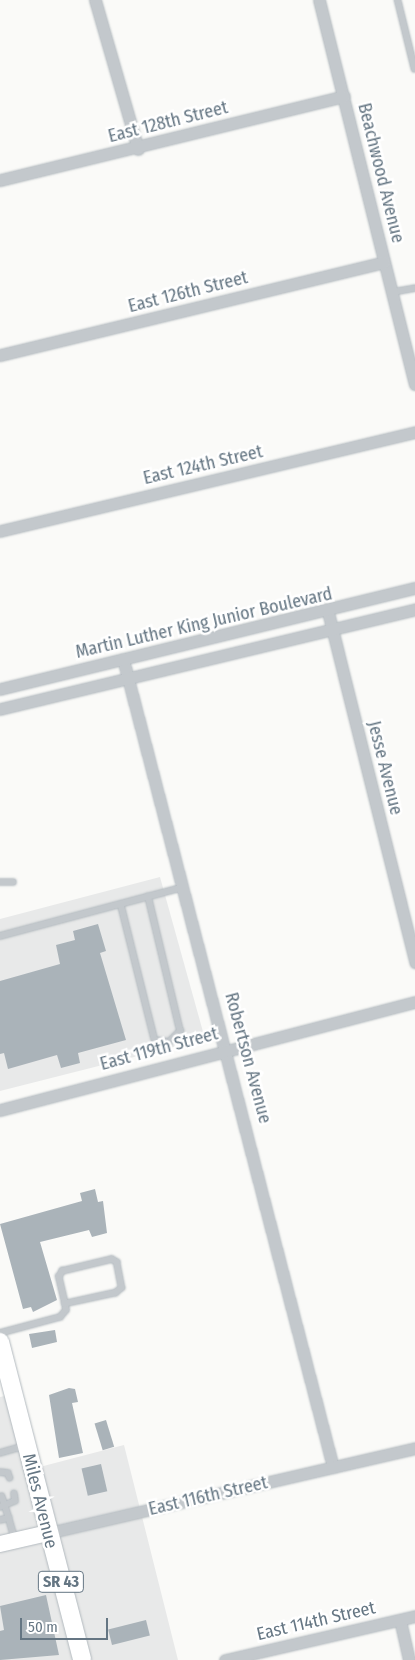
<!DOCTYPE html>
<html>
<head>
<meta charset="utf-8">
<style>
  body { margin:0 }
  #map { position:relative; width:415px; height:1660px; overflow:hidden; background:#fafaf8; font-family:"Fira Sans Condensed",sans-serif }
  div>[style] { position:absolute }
  .built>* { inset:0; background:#e8e9e9 }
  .building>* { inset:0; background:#aab3b9; transform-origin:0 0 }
  .roads { filter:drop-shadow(0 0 1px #b3babf) drop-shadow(0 0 1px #b3babf) }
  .lane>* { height:5.5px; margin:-2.75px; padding:0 2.75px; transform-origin:2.75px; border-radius:2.75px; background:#c3c8cc }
  .street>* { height:11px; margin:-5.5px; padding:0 5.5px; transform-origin:5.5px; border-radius:5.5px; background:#c3c8cc }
  .secondary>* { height:16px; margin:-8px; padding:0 8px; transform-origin:8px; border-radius:8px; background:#fff }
  .primary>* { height:18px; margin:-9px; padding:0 9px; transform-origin:9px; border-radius:9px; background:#fff }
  span { translate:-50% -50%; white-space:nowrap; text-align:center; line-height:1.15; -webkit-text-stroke:5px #fff; paint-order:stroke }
  .shield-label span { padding:1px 4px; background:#fff; border:1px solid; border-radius:4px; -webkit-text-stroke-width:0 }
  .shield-label { font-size:16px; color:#657683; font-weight:700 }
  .street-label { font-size:18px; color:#657683 }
  .scale { position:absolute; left:20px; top:1618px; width:88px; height:22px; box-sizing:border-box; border:2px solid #657683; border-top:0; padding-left:6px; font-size:15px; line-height:18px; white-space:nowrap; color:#657683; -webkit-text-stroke:4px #fff; paint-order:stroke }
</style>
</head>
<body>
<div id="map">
  <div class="built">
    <i style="clip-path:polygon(160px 877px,205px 1039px,0 1091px,0 919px)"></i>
    <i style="clip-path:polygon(13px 1394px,32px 1469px,124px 1445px,178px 1660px,0 1660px,0 1397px)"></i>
  </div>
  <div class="building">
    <i style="clip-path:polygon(98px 924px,106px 951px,100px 953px,126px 1040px,78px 1053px,80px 1063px,61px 1068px,57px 1055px,8px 1069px,4px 1053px,0 1054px,0 981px,60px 964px,56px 945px,75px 940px,73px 931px)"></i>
    <i style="clip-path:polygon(95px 1189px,98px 1202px,103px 1201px,107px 1233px,92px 1237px,89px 1230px,40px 1242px,57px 1300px,33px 1312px,31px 1307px,23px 1309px,0 1224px,82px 1201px,80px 1193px)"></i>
    <i style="clip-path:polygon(55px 1330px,57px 1342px,32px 1348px,29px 1334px)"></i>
    <i style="clip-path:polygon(69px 1388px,75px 1389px,78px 1402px,72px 1403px,83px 1453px,59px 1458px,49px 1395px)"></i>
    <i style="left:106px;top:1420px;width:28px;height:12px;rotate:73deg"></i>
    <i style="left:101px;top:1464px;width:28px;height:20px;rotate:77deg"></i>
    <i style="clip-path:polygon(46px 1595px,59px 1655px,0 1660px,0 1631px,4px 1630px,0 1606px)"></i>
    <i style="left:146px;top:1620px;width:16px;height:39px;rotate:76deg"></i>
  </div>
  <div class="roads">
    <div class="lane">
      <i style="left:398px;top:0;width:71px;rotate:76.2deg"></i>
      <i style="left:393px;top:292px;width:22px;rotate:-10deg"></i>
      <i style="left:0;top:882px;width:13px"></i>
      <i style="left:121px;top:904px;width:140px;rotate:76deg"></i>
      <i style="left:155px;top:1040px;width:14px;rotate:8deg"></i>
      <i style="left:169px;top:1042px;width:16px;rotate:-45deg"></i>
      <i style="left:180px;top:1031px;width:138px;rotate:-103.4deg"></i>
      <i style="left:0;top:936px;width:190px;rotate:-14.9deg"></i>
      <i style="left:0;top:1333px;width:62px;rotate:-14.9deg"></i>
      <i style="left:60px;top:1317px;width:9px;rotate:-49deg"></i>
      <i style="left:66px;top:1310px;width:6px;rotate:-99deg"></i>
      <i style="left:65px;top:1304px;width:28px;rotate:-103deg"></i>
      <i style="left:59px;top:1277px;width:7px;rotate:-63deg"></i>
      <i style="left:62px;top:1271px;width:51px;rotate:-13.5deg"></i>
      <i style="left:112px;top:1259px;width:6px;rotate:31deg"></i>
      <i style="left:117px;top:1262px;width:26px;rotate:79deg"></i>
      <i style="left:122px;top:1288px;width:8px;rotate:140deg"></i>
      <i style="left:116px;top:1293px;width:52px;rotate:167.8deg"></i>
      <i style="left:0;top:1453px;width:25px;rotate:-16deg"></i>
      <i style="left:0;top:1472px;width:8px;rotate:7deg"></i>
      <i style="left:8px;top:1473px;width:5px;rotate:68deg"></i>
      <i style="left:2px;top:1496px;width:23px;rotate:72deg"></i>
      <i style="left:0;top:1507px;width:16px;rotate:-22deg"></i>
      <i style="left:15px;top:1501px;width:7px;rotate:-98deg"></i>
      <i style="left:0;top:1520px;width:9px;rotate:-13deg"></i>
      <i style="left:9px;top:1518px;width:22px;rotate:74deg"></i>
    </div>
    <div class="street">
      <i style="left:95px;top:0;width:155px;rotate:73.9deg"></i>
      <i style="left:319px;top:0;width:396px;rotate:76deg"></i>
      <i style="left:0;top:180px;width:354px;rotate:-13.7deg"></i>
      <i style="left:0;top:355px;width:395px;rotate:-13.6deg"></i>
      <i style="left:0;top:531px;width:427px;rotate:-13.4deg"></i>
      <i style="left:328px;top:612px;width:361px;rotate:76deg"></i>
      <i style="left:123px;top:659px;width:835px;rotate:75.43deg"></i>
      <i style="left:0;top:689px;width:427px;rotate:-13.7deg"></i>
      <i style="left:0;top:709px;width:427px;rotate:-13.5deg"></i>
      <i style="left:0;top:1110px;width:429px;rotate:-14.6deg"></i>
      <i style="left:48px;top:1533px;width:377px;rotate:-13deg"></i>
      <i style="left:400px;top:1620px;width:41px;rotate:77.3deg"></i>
      <i style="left:225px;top:1660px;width:195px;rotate:-13deg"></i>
    </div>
    <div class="secondary">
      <i style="left:0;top:1544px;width:49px;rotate:-12.9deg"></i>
    </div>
    <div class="primary">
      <i style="left:0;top:1342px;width:328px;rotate:75.5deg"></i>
    </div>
  </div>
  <div class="shield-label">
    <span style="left:61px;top:1582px">SR 43</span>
  </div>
  <div class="street-label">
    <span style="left:168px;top:122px;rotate:-14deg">East 128th Street</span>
    <span style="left:381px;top:173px;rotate:76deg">Beachwood Avenue</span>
    <span style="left:188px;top:292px;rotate:-14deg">East 126th Street</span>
    <span style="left:203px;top:465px;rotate:-13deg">East 124th Street</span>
    <span style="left:204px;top:623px;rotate:-13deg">Martin Luther King Junior Boulevard</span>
    <span style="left:385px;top:768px;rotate:76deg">Jesse Avenue</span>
    <span style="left:159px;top:1049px;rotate:-15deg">East 119th Street</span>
    <span style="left:248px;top:1058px;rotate:75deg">Robertson Avenue</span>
    <span style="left:208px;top:1496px;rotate:-13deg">East 116th Street</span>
    <span style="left:40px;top:1501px;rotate:76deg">Miles Avenue</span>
    <span style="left:316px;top:1621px;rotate:-13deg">East 114th Street</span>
  </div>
  <div class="scale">50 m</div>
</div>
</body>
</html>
